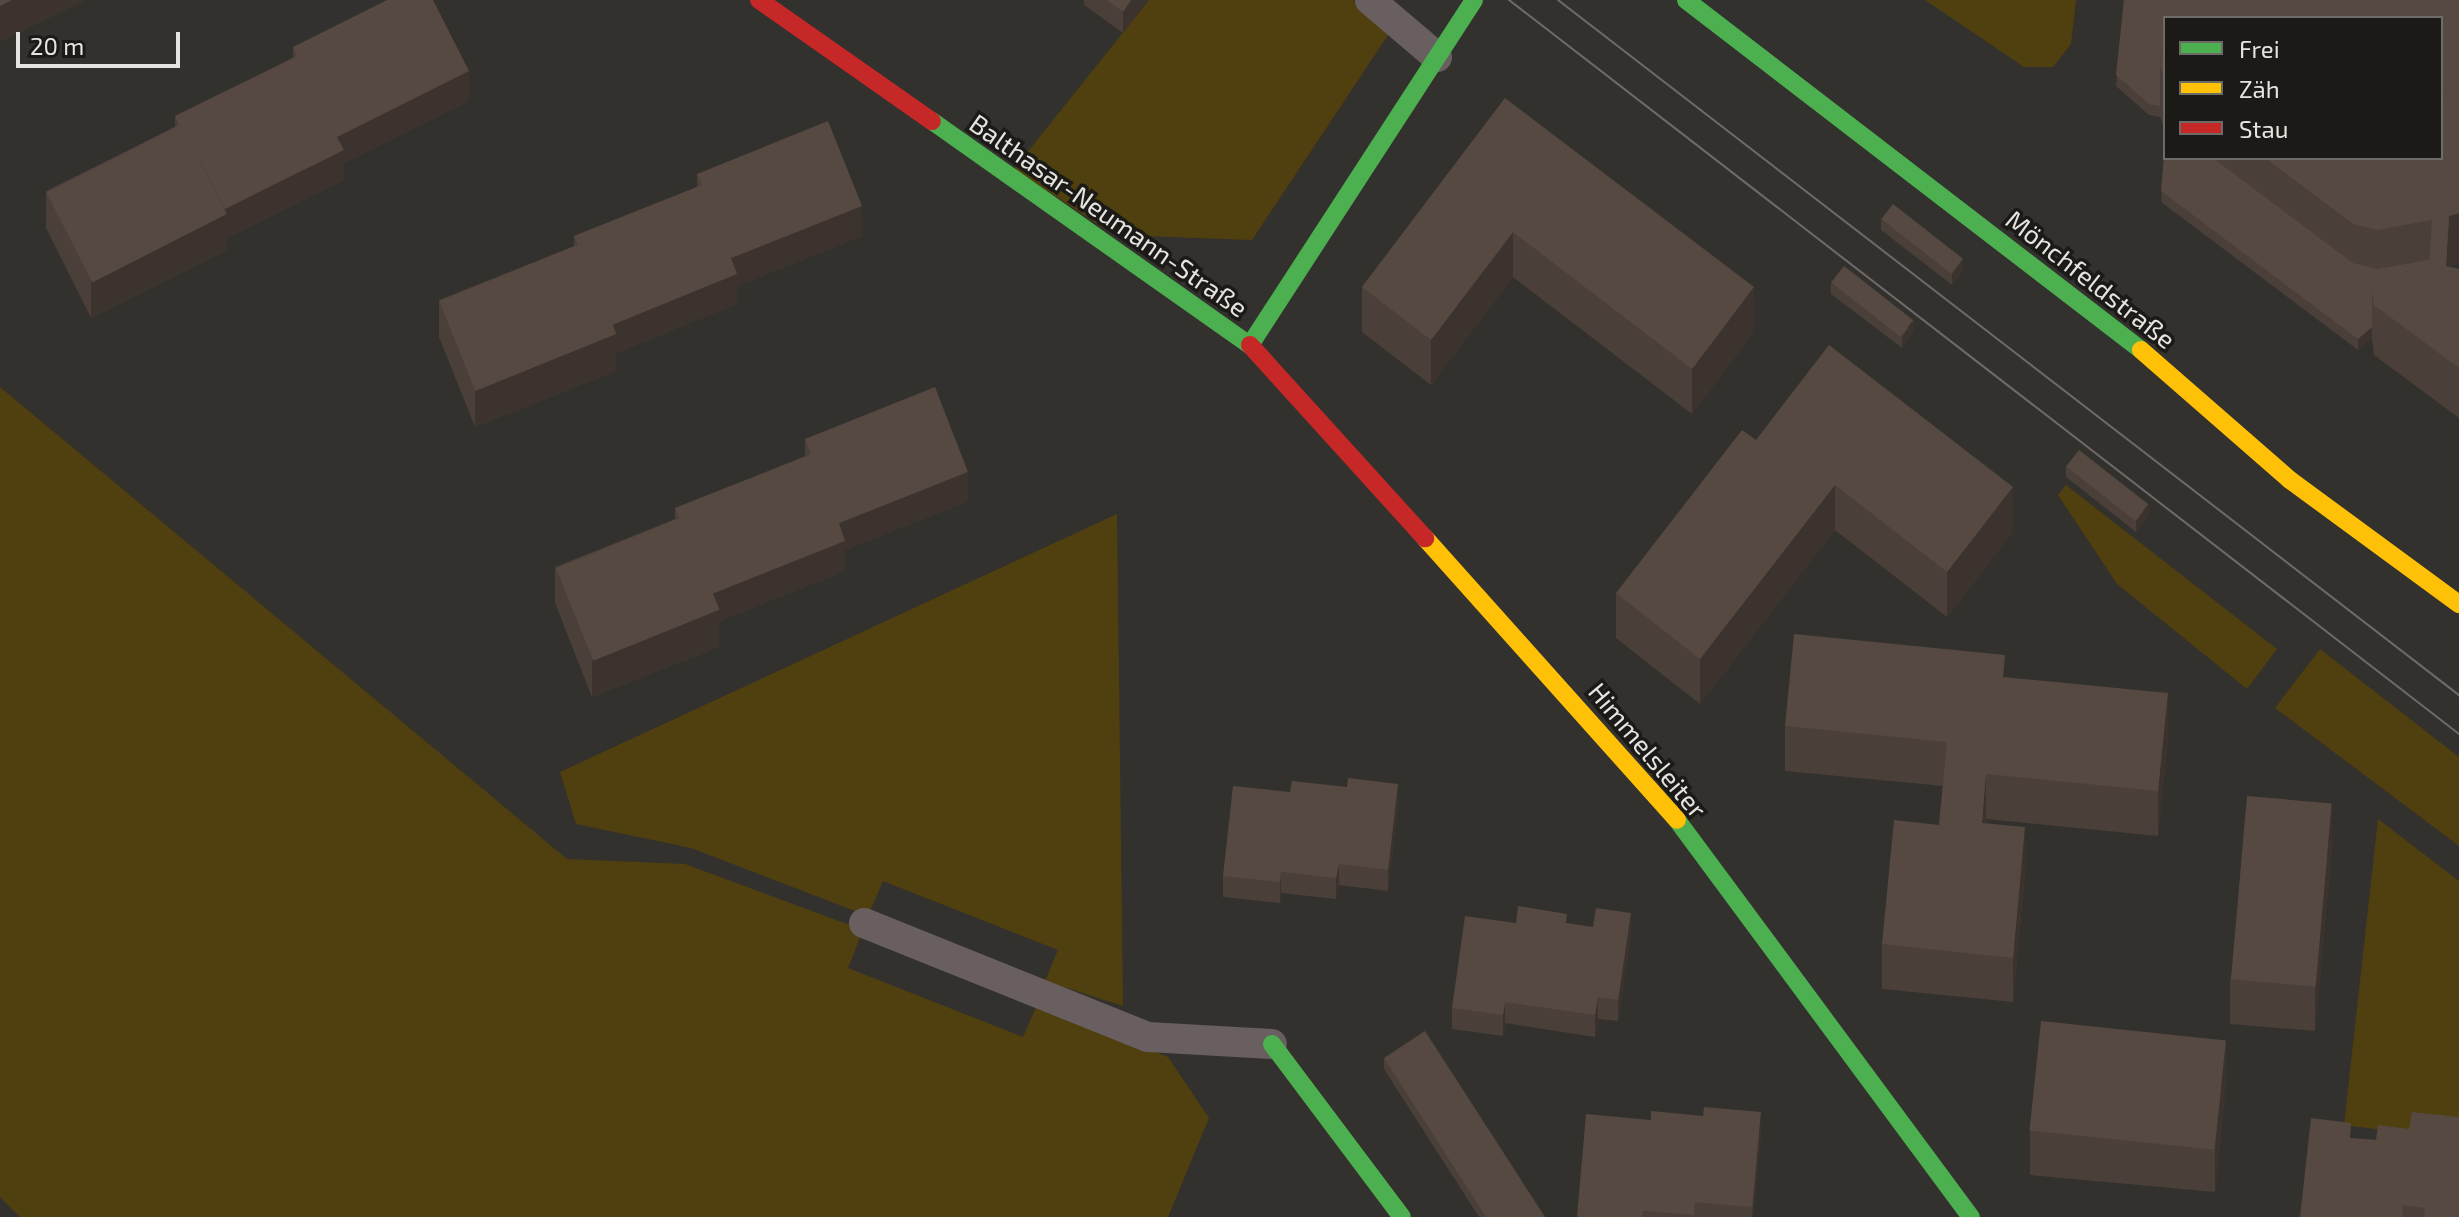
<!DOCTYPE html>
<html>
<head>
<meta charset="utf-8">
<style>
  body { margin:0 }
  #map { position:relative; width:2459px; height:1217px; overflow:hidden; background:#33312d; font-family:"Exo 2",sans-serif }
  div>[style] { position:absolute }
  .green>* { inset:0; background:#503f0f }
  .lane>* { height:30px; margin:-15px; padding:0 15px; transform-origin:15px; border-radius:15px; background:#695f60 }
  .fast>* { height:18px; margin:-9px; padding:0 9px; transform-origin:9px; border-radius:9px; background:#4caf50 }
  .slow>* { height:18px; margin:-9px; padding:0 9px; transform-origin:9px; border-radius:9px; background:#ffc107 }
  .jam>* { height:18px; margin:-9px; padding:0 9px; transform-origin:9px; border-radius:9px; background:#c62828 }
  .tram>* { height:2px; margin:-1px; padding:0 1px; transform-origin:1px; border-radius:1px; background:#6f6a69 }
  .wall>* { inset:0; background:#4a3f39 }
  .shaded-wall>* { inset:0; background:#3c332e }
  .building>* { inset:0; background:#564942; transform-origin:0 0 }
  span { translate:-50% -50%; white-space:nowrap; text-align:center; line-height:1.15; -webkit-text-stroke:7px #1b1a17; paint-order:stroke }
  .street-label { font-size:26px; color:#e6e4e0 }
  .legend { position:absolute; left:2163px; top:16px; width:280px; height:144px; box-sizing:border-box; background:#1b1a17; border:2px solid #6c6b67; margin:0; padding:10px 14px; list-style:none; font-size:24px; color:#e6e4e0 }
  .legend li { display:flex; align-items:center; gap:16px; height:40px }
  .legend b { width:40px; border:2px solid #6c6b67 }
  .scale { position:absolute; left:16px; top:32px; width:164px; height:36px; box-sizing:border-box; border:4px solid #e6e4e0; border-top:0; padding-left:10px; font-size:24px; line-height:28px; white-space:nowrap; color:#e6e4e0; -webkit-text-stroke:6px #1b1a17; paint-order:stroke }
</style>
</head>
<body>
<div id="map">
  <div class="green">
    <i style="clip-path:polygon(1149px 0,1353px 0,1390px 32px,1252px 240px,1114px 235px,1014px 169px)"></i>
    <i style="clip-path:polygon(1925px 0,2076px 0,2071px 44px,2053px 67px,2024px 67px)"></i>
    <i style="clip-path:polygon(0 387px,567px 859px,685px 864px,863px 930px,848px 968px,1023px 1037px,1037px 1005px,1168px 1057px,1209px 1118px,1168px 1217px,20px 1217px,0 1197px)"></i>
    <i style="clip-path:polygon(2066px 485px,2277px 649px,2247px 689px,2117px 584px,2058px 495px)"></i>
    <i style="clip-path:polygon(1117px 514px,1123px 1006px,1045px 981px,1058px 950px,883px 881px,868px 916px,691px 848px,576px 824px,560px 772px)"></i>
    <i style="clip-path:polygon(2320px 649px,2459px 757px,2459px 846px,2275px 708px)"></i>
    <i style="clip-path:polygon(2378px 819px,2459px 881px,2459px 1140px,2344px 1125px)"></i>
  </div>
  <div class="lane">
    <i style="left:1370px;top:0;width:88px;rotate:40.4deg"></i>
    <i style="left:864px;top:923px;width:306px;rotate:21.9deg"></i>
    <i style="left:1148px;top:1037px;width:124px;rotate:3.2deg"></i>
  </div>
  <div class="fast">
    <i style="left:1686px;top:0;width:574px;rotate:37.57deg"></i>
    <i style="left:932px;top:121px;width:389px;rotate:35.2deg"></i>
    <i style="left:1250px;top:345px;width:411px;rotate:-57deg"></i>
    <i style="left:1677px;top:820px;width:494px;rotate:53.5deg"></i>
    <i style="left:1272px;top:1044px;width:216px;rotate:53.1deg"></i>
  </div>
  <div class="slow">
    <i style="left:2141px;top:350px;width:198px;rotate:41.1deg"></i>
    <i style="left:2290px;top:480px;width:210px;rotate:36.3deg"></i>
    <i style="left:1425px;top:538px;width:378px;rotate:48.2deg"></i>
  </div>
  <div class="jam">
    <i style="left:759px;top:0;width:211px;rotate:35deg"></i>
    <i style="left:1250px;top:345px;width:261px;rotate:47.8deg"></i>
  </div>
  <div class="tram">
    <i style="left:1509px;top:0;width:1201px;rotate:37.69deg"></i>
    <i style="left:1558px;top:0;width:1138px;rotate:37.65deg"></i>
  </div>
  <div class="wall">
    <i style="clip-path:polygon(1084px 0,1147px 0,1123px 33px,1084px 5px)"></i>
    <i style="clip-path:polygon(2124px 0,2459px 0,2459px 263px,2449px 266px,2449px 267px,2459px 269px,2459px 418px,2374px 355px,2372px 338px,2358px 350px,2161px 202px,2165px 143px,2165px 158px,2441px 158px,2441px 18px,2165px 18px,2165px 130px,2160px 117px,2149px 115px,2116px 86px)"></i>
    <i style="clip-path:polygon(293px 47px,469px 101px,344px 163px,344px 180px,227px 238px,227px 250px,91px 318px,46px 228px,46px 191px,175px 127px,175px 116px,293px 58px)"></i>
    <i style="clip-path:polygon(1505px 98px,1754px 332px,1692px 414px,1513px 277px,1431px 385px,1362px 332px,1362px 287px)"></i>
    <i style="clip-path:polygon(697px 174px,862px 236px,737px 286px,737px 304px,616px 353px,616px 371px,475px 427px,439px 337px,439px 300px,574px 246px,574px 236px,697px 187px)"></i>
    <i style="clip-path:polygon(1881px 219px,1963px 270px,1952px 285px,1881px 230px)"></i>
    <i style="clip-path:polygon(1831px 283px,1914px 331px,1902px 348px,1831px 294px)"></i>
    <i style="clip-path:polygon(805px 439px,968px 501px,845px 550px,845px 571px,719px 621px,719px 647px,592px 697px,555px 603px,555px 567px,675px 519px,675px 508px,805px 457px)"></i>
    <i style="clip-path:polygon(1756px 440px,2013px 532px,1947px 617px,1835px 530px,1700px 704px,1616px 638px,1616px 593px)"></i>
    <i style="clip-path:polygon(2066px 466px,2149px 515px,2136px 532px,2066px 477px)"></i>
    <i style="clip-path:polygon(2005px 677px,2168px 738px,2158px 836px,1986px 819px,1986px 823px,2025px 872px,2013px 1002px,1882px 989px,1882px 944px,1939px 825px,1943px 786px,1785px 771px,1785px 726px)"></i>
    <i style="clip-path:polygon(1398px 805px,1388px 891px,1339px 885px,1336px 899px,1281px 893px,1280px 903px,1223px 897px,1223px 876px)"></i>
    <i style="clip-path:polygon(2332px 848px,2315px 1031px,2230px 1024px,2230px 979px)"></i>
    <i style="clip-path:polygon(1516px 923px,1567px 923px,1631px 934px,1618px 1021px,1598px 1019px,1595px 1037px,1505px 1023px,1503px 1036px,1452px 1029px,1452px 1008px)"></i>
    <i style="clip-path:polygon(1384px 1058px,1545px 1217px,1479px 1217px,1384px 1069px)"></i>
    <i style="clip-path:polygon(2226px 1084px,2215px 1192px,2030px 1175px,2030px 1130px)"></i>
    <i style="clip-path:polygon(2409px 1129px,2459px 1217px,2300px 1217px,2351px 1138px,2376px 1140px)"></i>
    <i style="clip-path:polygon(1761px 1133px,1753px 1217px,1577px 1217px)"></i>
  </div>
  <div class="shaded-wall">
    <i style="clip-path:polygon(12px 0,87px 0,0 42px,0 6px)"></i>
    <i style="clip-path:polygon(1131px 0,1147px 0,1123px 33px,1123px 12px)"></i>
    <i style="clip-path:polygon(469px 71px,469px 101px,344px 163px,344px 180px,227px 238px,227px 250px,91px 318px,91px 281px,222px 211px,337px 137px)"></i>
    <i style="clip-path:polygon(862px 206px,862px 236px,737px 286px,737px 304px,616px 353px,616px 371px,475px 427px,475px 390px,610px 326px,731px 258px)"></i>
    <i style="clip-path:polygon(2459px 213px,2459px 263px,2449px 266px,2446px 316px,2446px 266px,2449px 216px)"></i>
    <i style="clip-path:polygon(1513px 232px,1513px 277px,1431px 385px,1431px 340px)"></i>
    <i style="clip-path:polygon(1963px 259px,1963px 270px,1952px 285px,1952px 274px)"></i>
    <i style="clip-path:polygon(1754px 287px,1754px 332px,1692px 414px,1692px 369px)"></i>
    <i style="clip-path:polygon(1914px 320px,1914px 331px,1902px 348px,1902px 337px)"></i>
    <i style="clip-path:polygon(2372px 327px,2372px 338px,2358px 350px,2358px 339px)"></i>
    <i style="clip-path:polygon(968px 472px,968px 501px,845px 550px,845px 571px,719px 621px,719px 647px,592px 697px,592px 660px,839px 523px)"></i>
    <i style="clip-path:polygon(1835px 485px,1835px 530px,1700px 704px,1700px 659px)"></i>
    <i style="clip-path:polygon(2013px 487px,2013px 532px,1947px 617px,1947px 572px)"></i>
    <i style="clip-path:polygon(2149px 504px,2149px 515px,2136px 532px,2136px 521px)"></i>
    <i style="clip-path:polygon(2168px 693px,2168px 738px,2158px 836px,2158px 791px)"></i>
    <i style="clip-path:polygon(1986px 774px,1986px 819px,1982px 867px,1982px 823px)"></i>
    <i style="clip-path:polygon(1398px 784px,1398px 805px,1388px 891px,1388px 870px)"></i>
    <i style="clip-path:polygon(2332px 804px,2332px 848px,2315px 1031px,2315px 986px)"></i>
    <i style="clip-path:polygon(2025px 827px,2025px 872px,2013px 1002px,2013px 958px)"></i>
    <i style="clip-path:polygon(1339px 864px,1339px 885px,1336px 899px,1336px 878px)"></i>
    <i style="clip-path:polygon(1281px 872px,1281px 893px,1280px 903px,1280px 882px)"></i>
    <i style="clip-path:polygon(1631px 913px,1631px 934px,1618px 1021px,1618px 1000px)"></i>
    <i style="clip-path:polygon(1598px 997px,1598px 1019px,1595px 1037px,1595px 1015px)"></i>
    <i style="clip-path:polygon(1505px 1002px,1505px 1023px,1503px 1036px,1503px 1015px)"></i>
    <i style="clip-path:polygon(2226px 1039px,2226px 1084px,2215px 1192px,2215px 1147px)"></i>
    <i style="clip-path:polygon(1761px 1112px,1761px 1133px,1753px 1217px,1752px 1217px)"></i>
  </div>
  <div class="building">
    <i style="clip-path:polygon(0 0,12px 0,0 6px)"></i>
    <i style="clip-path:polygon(387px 0,433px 0,469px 71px,337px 137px,344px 150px,225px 209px,181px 124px,179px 125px,175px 116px,297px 56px,293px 47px)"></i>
    <i style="clip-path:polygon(1107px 0,1131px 0,1123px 12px)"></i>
    <i style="clip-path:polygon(2124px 0,2459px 0,2459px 92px,2441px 97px,2441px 18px,2165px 18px,2165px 50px,2162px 51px,2160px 67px,2160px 106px,2149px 104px,2116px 75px)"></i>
    <i style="clip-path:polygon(2165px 50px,2165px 80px,2160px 67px,2162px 51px)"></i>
    <i style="clip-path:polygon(2459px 92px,2459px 213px,2449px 216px,2446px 266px,2459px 269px,2459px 368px,2374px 305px,2372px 288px,2384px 277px,2429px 266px,2432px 220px,2377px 230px,2353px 224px,2265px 158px,2441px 158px,2441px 97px)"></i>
    <i style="clip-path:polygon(1505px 98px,1754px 287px,1692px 369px,1513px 232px,1431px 340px,1362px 287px)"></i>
    <i style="clip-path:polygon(828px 121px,862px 206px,731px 258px,737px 274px,612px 325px,580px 244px,578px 245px,574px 236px,702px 185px,697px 174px)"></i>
    <i style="left:181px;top:124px;width:101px;height:151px;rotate:63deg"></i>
    <i style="clip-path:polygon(2165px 143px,2165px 158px,2213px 158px,2353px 263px,2377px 269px,2429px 260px,2429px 266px,2384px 277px,2372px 288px,2372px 327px,2358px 339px,2161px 191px)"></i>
    <i style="left:1893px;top:204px;width:89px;height:19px;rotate:38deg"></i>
    <i style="left:580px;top:244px;width:97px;height:152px;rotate:68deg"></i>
    <i style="left:1844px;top:266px;width:88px;height:21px;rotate:38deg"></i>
    <i style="clip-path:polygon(1829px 345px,2013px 487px,1947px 572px,1835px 485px,1700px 659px,1616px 593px,1742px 430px,1756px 440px)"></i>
    <i style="clip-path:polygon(935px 387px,968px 472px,839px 523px,845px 541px,712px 594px,682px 517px,679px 518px,675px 508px,811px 454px,805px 439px)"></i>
    <i style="left:2079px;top:450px;width:88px;height:21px;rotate:38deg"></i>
    <i style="left:682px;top:517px;width:100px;height:136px;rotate:68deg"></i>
    <i style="clip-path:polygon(1794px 634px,2005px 655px,2003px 677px,2168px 693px,2158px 791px,1986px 774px,1982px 823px,2025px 827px,2013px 958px,1882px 944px,1894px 820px,1939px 825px,1947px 742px,1785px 726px)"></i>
    <i style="clip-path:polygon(1348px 778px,1398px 784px,1388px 870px,1339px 864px,1336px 878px,1281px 872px,1280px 882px,1223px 876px,1233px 786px,1290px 792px,1292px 781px,1347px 787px)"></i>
    <i style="left:2247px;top:796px;width:85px;height:184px;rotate:5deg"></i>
    <i style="clip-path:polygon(1518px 906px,1567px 914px,1566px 923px,1593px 927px,1596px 908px,1631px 913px,1618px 1000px,1598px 997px,1595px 1015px,1505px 1002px,1503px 1015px,1452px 1008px,1465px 916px,1516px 923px)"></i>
    <i style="left:2041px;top:1021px;width:186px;height:110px;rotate:6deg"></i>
    <i style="clip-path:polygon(1425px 1031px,1545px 1217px,1486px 1217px,1384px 1058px)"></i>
    <i style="clip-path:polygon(1704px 1107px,1761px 1112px,1752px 1207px,1695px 1202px,1694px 1215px,1643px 1211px,1642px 1217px,1577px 1217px,1586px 1114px,1651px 1120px,1651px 1111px,1703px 1116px)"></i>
    <i style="clip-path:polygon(2412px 1112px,2459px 1117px,2459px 1217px,2424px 1217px,2425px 1208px,2403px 1205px,2402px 1217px,2300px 1217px,2311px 1118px,2351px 1123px,2350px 1138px,2376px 1140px,2378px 1125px,2409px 1129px)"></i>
  </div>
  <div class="street-label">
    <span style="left:1109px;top:215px;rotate:35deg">Balthasar-Neumann-Straße</span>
    <span style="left:2091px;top:279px;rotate:38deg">Mönchfeldstraße</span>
    <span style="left:1648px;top:750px;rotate:50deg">Himmelsleiter</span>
  </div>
  <ul class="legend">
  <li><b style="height:10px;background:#4caf50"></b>Frei</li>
  <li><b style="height:10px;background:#ffc107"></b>Zäh</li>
  <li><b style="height:10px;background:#c62828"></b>Stau</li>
  </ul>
  <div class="scale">20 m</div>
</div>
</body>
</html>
